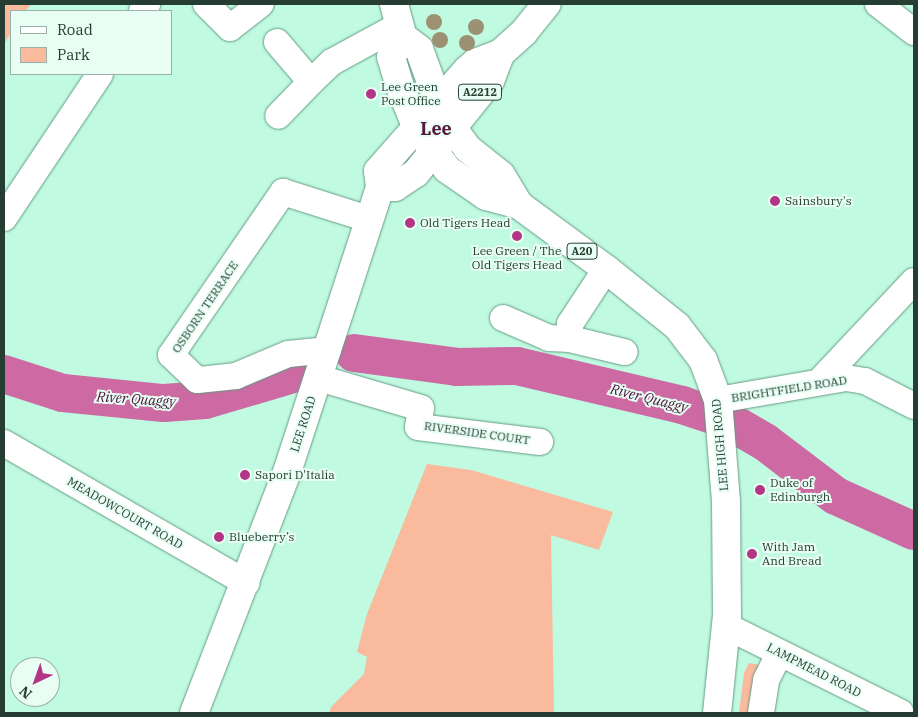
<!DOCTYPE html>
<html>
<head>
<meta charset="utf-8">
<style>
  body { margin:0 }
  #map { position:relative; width:918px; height:717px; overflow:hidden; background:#c0fae0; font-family:"IBM Plex Serif",serif }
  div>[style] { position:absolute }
  .green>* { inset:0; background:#f9ba9e }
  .stream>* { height:6px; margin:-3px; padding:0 3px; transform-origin:3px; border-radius:3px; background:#cd6aa4 }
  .river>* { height:38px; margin:-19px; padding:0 19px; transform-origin:19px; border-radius:19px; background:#cd6aa4 }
  .roads { filter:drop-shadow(0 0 1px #659c84) drop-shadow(0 0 1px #659c84) }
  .minor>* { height:26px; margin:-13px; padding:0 13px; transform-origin:13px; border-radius:13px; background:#fff }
  .major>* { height:28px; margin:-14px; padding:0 14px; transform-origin:14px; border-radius:14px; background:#fff }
  .highway>* { height:28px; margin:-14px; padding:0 14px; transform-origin:14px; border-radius:14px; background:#fff }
  .trees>* { width:16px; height:16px; margin:-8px; border-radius:50%; background:#9c9273 }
  .dots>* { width:14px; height:14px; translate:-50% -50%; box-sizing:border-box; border:2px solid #e8fef4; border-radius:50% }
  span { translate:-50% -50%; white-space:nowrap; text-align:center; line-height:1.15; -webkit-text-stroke:4px #e8fef4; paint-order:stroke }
  .shield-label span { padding:1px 4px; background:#e8fef4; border:1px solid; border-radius:4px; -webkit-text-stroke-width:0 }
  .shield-label { font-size:11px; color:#253d33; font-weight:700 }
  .poi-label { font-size:12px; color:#253d33 }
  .left { translate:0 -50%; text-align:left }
  .street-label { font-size:12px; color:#253d33 }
  .water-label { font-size:14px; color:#4d0f37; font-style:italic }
  .district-label { font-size:18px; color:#55193f; font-weight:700 }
  .frame { position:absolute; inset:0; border:5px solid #253d33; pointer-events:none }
  .legend { position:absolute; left:10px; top:10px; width:162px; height:65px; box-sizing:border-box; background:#e8fef4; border:1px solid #9ab1a7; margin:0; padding:6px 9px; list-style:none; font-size:15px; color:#253d33 }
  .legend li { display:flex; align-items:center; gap:10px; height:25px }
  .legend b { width:25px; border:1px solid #9ab1a7 }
  .north { position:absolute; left:10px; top:657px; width:50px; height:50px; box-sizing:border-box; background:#e8fef4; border:1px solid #9ab1a7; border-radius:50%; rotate:222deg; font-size:14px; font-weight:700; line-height:20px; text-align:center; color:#253d33 }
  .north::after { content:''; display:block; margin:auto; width:18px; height:22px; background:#b33686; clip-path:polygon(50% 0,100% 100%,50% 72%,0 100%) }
</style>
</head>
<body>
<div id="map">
  <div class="green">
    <i style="clip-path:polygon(4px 4px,31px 4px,26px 11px,11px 11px,11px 33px,4px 44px)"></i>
    <i style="clip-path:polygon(427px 464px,471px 470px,613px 512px,599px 550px,551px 535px,554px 713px,329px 713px,331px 707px,364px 674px,367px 657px,357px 652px,367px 614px)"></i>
    <i style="clip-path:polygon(749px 663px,760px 665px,751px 713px,739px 713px,744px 673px)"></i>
  </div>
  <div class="stream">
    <i style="left:375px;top:370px;width:15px;rotate:-62deg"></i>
  </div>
  <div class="river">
    <i style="left:354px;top:353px;width:104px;rotate:7.7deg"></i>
    <i style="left:457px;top:367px;width:60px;rotate:-1deg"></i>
    <i style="left:517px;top:366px;width:170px;rotate:13.3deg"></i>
    <i style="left:682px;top:405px;width:47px;rotate:18.4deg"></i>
    <i style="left:727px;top:420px;width:44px;rotate:30.1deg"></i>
    <i style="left:765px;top:442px;width:89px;rotate:37.3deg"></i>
    <i style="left:836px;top:496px;width:85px;rotate:24.2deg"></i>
    <i style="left:4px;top:374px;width:62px;rotate:17.9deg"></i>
    <i style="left:63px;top:393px;width:101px;rotate:5.7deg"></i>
    <i style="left:164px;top:403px;width:41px;rotate:-4.2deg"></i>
    <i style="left:205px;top:400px;width:96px;rotate:-16.4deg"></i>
  </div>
  <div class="roads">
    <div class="minor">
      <i style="left:206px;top:4px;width:34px;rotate:45deg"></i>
      <i style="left:230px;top:28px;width:39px;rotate:-38deg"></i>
      <i style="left:878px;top:4px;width:46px;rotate:37.9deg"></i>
      <i style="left:142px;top:11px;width:9px;rotate:-54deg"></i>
      <i style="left:277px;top:42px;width:52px;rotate:49.6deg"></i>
      <i style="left:311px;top:82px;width:47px;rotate:134.1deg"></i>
      <i style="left:311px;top:82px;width:29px;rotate:-44deg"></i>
      <i style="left:332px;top:62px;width:77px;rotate:-28.6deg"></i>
      <i style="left:4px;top:218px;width:173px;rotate:-56.3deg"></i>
      <i style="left:606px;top:269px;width:66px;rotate:123.2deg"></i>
      <i style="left:570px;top:324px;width:15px;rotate:90deg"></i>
      <i style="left:570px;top:339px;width:56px;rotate:13.5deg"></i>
      <i style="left:503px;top:318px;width:50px;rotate:23.5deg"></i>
      <i style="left:549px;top:338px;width:21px;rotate:3deg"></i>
      <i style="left:328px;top:350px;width:40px;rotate:174.3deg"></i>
      <i style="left:288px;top:354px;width:56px;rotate:157.1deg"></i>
      <i style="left:236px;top:376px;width:39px;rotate:174deg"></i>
      <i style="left:197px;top:380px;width:36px;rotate:-136deg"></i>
      <i style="left:171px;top:355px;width:198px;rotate:-55.5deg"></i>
      <i style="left:283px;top:192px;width:89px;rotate:17.6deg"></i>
      <i style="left:319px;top:378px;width:106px;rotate:16.4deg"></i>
      <i style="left:421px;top:408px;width:19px;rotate:99deg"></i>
      <i style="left:418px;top:427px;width:123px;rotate:7deg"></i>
      <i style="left:820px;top:381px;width:137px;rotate:-46.8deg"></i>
      <i style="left:718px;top:400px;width:130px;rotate:-9.8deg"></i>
      <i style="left:846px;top:378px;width:19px;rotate:9deg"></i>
      <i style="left:865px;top:381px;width:55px;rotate:27deg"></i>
      <i style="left:4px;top:443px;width:280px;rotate:30deg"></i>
      <i style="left:726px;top:626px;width:195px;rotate:26.4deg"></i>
      <i style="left:761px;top:713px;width:33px;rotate:-81deg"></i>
      <i style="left:766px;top:680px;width:30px;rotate:-63deg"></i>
    </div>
    <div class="major">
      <i style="left:380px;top:187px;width:15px"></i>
      <i style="left:395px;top:187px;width:25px;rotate:-34deg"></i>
      <i style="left:416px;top:173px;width:118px;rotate:-51.2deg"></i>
      <i style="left:490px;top:81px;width:30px;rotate:-69deg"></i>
      <i style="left:194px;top:713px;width:261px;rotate:-68.9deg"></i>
      <i style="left:288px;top:469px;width:297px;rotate:-71.9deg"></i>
      <i style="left:380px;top:187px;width:16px;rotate:-97deg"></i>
      <i style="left:378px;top:171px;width:135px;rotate:-48.6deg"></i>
      <i style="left:467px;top:70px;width:11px;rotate:-41deg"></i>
      <i style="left:475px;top:63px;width:28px;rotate:-21deg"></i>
      <i style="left:501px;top:53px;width:31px;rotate:-42deg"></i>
      <i style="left:524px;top:32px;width:36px;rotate:-51deg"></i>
    </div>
    <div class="highway">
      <i style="left:394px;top:4px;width:34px;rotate:75deg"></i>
      <i style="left:403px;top:37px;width:20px;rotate:37deg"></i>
      <i style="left:419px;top:49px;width:55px;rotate:69.9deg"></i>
      <i style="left:438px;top:101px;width:30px;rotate:62deg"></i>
      <i style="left:452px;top:127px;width:26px;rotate:54deg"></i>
      <i style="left:467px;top:148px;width:43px;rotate:38.5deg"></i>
      <i style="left:501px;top:175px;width:35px;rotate:59deg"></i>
      <i style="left:403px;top:37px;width:23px;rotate:121deg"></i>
      <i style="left:391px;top:57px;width:34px;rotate:73deg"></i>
      <i style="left:401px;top:89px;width:40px;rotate:68deg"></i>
      <i style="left:416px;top:126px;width:53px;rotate:54.2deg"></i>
      <i style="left:447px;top:169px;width:47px;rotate:34.7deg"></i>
      <i style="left:486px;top:196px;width:34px;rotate:15deg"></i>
      <i style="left:519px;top:205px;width:108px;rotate:36.3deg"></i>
      <i style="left:606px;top:269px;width:91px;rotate:38.8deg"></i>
      <i style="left:677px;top:326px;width:43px;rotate:52.6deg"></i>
      <i style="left:703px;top:360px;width:43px;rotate:69.4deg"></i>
      <i style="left:718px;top:400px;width:101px;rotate:85.5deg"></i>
      <i style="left:726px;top:501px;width:114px;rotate:89.5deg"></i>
      <i style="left:727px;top:615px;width:99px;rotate:95.8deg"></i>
    </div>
  </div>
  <div class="trees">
    <i style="left:434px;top:22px"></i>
    <i style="left:476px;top:27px"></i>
    <i style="left:440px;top:40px"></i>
    <i style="left:467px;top:43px"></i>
  </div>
  <div class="dots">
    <i style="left:371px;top:94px;background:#b33686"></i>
    <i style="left:775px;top:201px;background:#b33686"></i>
    <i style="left:410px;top:223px;background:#b33686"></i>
    <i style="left:517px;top:236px;background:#b33686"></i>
    <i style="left:245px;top:475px;background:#b33686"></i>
    <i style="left:760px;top:490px;background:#b33686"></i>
    <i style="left:219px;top:537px;background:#b33686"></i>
    <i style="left:752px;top:554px;background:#b33686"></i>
  </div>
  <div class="shield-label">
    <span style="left:480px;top:92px">A2212</span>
    <span style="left:582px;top:251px">A20</span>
  </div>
  <div class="poi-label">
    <span class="left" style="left:381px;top:94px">Lee Green<br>Post Office</span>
    <span class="left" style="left:785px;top:201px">Sainsbury's</span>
    <span class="left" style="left:420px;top:223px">Old Tigers Head</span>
    <span style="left:517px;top:258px">Lee Green / The<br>Old Tigers Head</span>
    <span class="left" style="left:255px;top:475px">Sapori D'Italia</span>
    <span class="left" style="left:770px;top:490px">Duke of<br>Edinburgh</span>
    <span class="left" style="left:229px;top:537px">Blueberry’s</span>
    <span class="left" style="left:762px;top:554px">With Jam<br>And Bread</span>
  </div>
  <div class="street-label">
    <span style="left:205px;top:307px;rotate:-56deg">OSBORN TERRACE</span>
    <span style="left:789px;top:389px;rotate:-9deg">BRIGHTFIELD ROAD</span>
    <span style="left:303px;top:424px;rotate:-72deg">LEE ROAD</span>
    <span style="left:477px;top:433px;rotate:8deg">RIVERSIDE COURT</span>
    <span style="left:720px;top:445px;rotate:-95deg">LEE HIGH ROAD</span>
    <span style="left:125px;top:513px;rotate:30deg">MEADOWCOURT ROAD</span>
    <span style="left:814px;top:670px;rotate:27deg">LAMPMEAD ROAD</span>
  </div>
  <div class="water-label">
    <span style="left:649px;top:398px;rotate:14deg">River Quaggy</span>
    <span style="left:136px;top:399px;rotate:4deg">River Quaggy</span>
  </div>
  <div class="district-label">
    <span style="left:436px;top:129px">Lee</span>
  </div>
  <div class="frame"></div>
  <ul class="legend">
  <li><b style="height:6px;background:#fff"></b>Road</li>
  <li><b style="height:14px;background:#f9ba9e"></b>Park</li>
  </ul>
  <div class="north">N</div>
</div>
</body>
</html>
